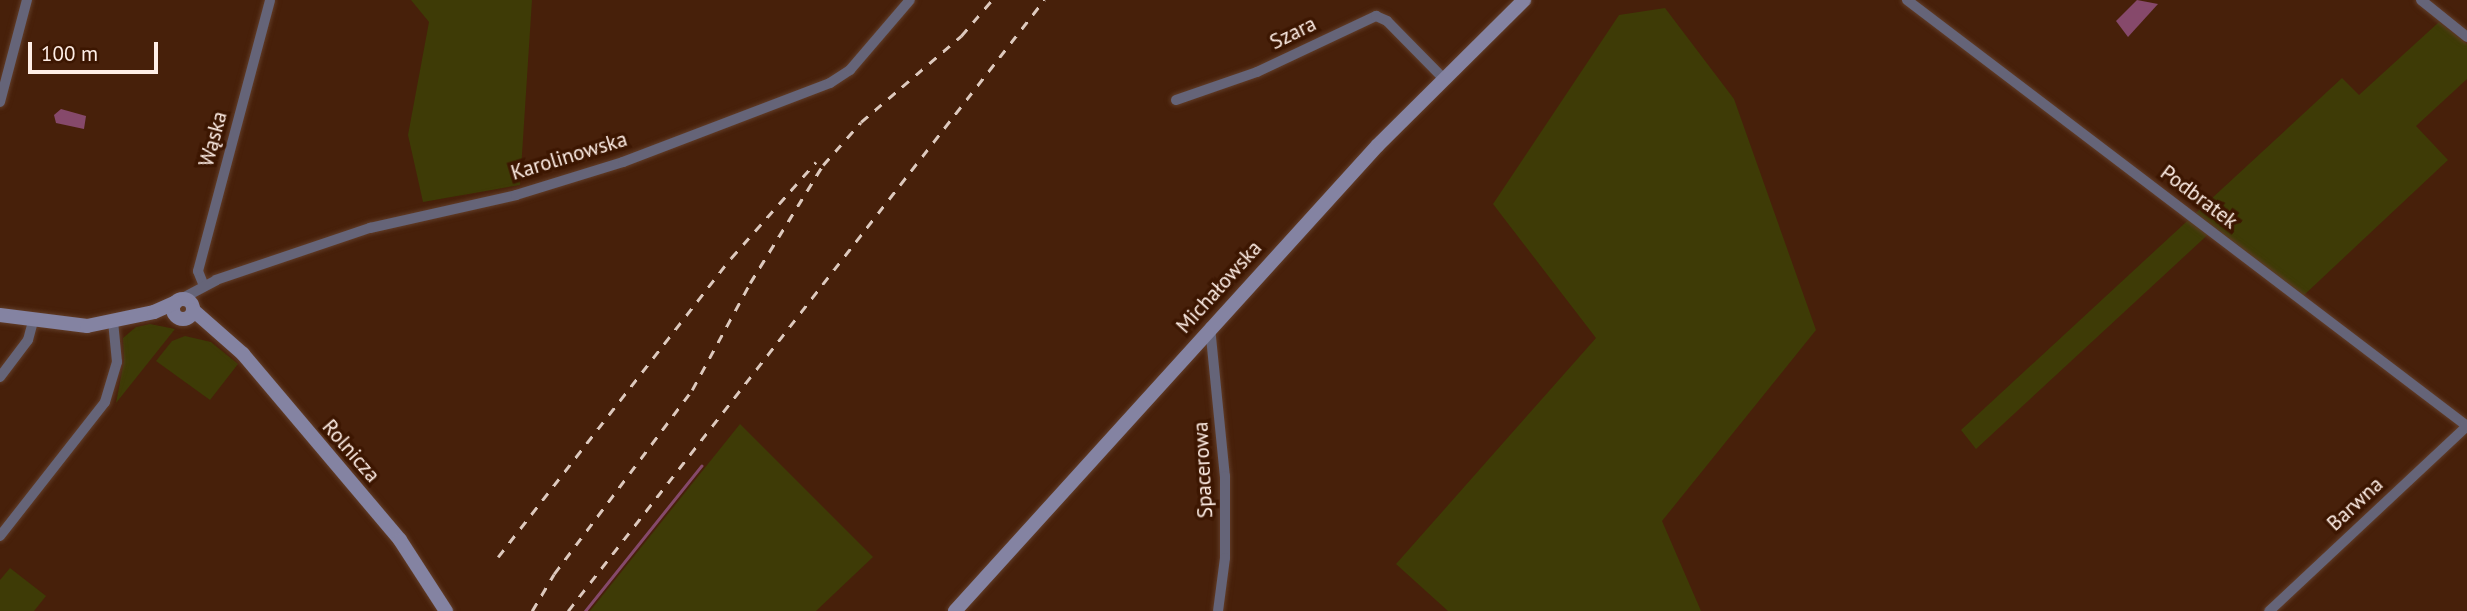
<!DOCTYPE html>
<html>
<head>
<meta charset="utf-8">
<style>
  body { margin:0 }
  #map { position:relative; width:2467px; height:611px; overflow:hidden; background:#47200a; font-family:"PT Sans",sans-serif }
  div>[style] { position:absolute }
  .green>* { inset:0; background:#3e3b06 }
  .water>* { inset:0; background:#86496b }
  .stream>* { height:2.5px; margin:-1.25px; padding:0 1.25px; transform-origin:1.25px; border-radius:1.25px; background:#86496b }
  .roads { filter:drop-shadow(0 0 2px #613d29) drop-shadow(0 0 2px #613d29) }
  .street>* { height:10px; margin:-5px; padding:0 5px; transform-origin:5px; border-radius:5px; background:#656478 }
  .secondary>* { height:14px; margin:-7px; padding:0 7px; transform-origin:7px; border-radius:7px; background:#8483a2 }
  .secondary>.ring { margin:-7px; padding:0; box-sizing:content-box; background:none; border:14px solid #8483a2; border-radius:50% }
  .rail>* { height:2.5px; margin-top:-1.25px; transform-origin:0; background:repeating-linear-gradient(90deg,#ddc9be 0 9px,transparent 0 18px) }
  span { translate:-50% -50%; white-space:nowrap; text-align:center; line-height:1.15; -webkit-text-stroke:7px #3c1601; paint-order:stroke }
  .street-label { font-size:21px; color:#ffefe7 }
  .scale { position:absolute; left:28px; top:42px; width:130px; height:32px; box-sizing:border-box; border:4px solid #ffefe7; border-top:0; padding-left:9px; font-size:21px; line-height:24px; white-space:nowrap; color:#ffefe7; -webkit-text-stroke:5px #3c1601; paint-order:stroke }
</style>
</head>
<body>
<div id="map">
  <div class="green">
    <i style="clip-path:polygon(411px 0,532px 0,520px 185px,423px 202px,408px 135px,429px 22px)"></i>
    <i style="clip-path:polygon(1665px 8px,1734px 99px,1816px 330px,1662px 521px,1701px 611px,1448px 611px,1396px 564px,1596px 338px,1493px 204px,1619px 15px)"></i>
    <i style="clip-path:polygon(2439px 22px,2467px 44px,2467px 79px,2416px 126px,2448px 160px,2303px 296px,2214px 229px,1976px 449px,1961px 430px,2342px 78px,2359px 95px)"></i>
    <i style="clip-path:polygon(150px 324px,175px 329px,116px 403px,124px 361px,123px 338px,136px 327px)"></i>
    <i style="clip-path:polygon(185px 336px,211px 342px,238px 364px,210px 400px,156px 361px,172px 341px)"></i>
    <i style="clip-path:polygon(740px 424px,873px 557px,816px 611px,590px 611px)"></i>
    <i style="clip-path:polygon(10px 568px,46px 596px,34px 611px,0 611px,0 580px)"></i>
  </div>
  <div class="water">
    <i style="clip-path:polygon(2137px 0,2158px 4px,2128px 37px,2116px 21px)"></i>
    <i style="clip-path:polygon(61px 109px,86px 116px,84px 129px,56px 123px,54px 115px)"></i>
  </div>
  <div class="stream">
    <i style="left:585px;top:611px;width:186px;rotate:-51.3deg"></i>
  </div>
  <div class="roads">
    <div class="street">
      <i style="left:1907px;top:0;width:704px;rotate:37.26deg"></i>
      <i style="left:2467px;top:426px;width:271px;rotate:136.9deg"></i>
      <i style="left:2421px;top:0;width:59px;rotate:38.8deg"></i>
      <i style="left:1176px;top:100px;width:86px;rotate:-19.1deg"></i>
      <i style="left:1257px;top:72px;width:132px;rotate:-25.2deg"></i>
      <i style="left:1376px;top:16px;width:12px;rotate:24deg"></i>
      <i style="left:1387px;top:21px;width:81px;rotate:45.5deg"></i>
      <i style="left:0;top:102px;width:106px;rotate:-75.2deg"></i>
      <i style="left:204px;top:286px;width:16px;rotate:-112deg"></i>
      <i style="left:198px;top:271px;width:280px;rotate:-75.1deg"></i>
      <i style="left:181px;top:299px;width:40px;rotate:-28deg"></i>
      <i style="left:216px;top:280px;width:163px;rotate:-18.7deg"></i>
      <i style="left:370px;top:228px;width:150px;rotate:-12.7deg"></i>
      <i style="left:516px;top:195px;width:112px;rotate:-17.1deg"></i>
      <i style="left:623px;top:162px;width:222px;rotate:-20.9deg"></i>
      <i style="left:830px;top:83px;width:24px;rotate:-33deg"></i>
      <i style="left:850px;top:70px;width:92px;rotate:-49.4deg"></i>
      <i style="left:1210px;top:327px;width:150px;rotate:84.3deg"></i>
      <i style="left:1225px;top:476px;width:82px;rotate:90deg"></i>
      <i style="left:1225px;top:558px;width:53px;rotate:97.5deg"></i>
      <i style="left:0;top:377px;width:46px;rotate:-52.9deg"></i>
      <i style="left:28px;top:340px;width:20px;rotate:-75deg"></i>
      <i style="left:0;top:536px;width:170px;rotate:-51.9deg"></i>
      <i style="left:105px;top:402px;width:42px;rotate:-73.3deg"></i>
      <i style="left:117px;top:362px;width:41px;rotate:-95.6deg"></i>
    </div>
    <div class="secondary">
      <i class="ring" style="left:173px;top:299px;width:6px;height:6px"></i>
      <i style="left:193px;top:310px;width:67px;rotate:41.3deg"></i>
      <i style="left:243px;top:354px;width:243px;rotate:49.8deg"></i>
      <i style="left:400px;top:540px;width:85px;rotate:57.1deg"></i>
      <i style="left:0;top:315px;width:88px;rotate:7.2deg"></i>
      <i style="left:87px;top:326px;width:68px;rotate:-11.8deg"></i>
      <i style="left:154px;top:312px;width:24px;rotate:-24deg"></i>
      <i style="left:955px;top:611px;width:629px;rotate:-47.77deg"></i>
      <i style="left:1378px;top:145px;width:206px;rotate:-44.8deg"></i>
    </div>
  </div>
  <div class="rail">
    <i style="left:498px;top:557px;width:379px;rotate:-52.1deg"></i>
    <i style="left:731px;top:258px;width:128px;rotate:-48.5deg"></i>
    <i style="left:532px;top:611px;width:43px;rotate:-59.3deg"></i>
    <i style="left:554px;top:574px;width:230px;rotate:-53.1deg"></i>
    <i style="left:692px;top:390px;width:122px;rotate:-61.5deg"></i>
    <i style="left:750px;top:283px;width:139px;rotate:-58.3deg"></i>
    <i style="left:823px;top:165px;width:57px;rotate:-48.5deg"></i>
    <i style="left:861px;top:122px;width:132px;rotate:-40.7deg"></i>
    <i style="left:961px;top:36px;width:48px;rotate:-49.3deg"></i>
    <i style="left:568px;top:611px;width:775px;rotate:-52.08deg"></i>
  </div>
  <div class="street-label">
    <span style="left:1293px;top:33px;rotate:-26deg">Szara</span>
    <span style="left:213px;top:139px;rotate:-75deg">Wąska</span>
    <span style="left:569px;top:156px;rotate:-17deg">Karolinowska</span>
    <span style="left:2199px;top:197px;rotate:37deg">Podbratek</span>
    <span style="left:1219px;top:287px;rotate:-48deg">Michałowska</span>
    <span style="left:351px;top:451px;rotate:49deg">Rolnicza</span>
    <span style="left:1203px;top:470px;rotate:-93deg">Spacerowa</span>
    <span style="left:2355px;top:504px;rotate:-43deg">Barwna</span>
  </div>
  <div class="scale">100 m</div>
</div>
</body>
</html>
